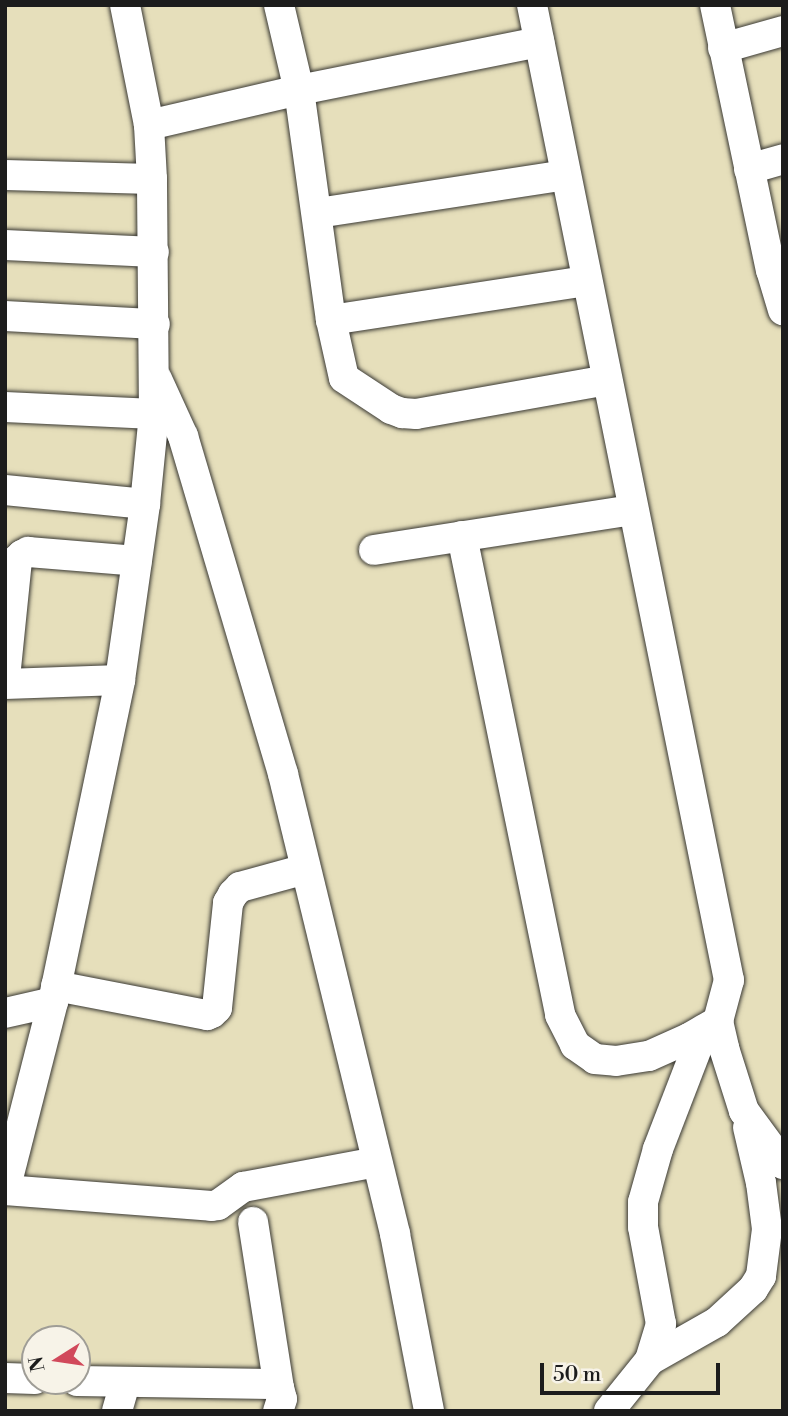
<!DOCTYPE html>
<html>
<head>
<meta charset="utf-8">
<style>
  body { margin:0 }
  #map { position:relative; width:788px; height:1416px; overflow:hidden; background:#e6dfbb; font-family:"Libre Bodoni",serif }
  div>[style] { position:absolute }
  .roads { filter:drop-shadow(0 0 2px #3a3934) drop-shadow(0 0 2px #3a3934) }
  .minor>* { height:30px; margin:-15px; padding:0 15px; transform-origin:15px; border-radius:15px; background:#fff }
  span { translate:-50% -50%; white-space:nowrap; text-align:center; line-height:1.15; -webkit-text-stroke:7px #f7f3e8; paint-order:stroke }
  .frame { position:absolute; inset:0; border:7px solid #1c1c1c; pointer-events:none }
  .north { position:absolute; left:21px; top:1325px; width:70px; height:70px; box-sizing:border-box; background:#f7f3e8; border:2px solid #9f9d96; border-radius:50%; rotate:258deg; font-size:19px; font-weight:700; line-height:28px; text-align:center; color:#1c1c1c }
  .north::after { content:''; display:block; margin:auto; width:24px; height:32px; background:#d1495b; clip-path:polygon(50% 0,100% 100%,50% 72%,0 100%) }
  .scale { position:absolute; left:540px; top:1363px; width:180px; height:32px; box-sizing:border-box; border:4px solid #1c1c1c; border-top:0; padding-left:9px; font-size:21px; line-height:24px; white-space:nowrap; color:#1c1c1c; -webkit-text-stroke:5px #f7f3e8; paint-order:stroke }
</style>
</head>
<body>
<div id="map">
  <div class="roads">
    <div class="minor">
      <i style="left:279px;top:5px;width:87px;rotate:76.8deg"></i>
      <i style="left:299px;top:90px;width:232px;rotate:82.1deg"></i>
      <i style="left:331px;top:320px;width:59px;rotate:77.4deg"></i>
      <i style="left:344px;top:378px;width:56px;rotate:33.4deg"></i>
      <i style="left:391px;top:409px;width:12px;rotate:20deg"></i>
      <i style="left:402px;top:413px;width:14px;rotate:4deg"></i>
      <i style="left:416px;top:414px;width:193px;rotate:-10.1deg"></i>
      <i style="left:532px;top:5px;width:995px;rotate:78.58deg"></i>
      <i style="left:729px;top:980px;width:42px;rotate:105deg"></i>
      <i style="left:718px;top:1021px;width:28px;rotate:77deg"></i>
      <i style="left:724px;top:1048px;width:66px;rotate:72.4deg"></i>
      <i style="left:744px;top:1111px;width:66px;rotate:53.7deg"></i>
      <i style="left:715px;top:5px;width:271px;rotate:78.1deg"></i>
      <i style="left:771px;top:270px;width:42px;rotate:73.3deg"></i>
      <i style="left:723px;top:48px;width:62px;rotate:-15.8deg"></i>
      <i style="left:149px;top:125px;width:154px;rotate:-13.1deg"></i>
      <i style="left:299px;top:90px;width:245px;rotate:-11.3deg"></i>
      <i style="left:749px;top:169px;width:35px;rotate:-16deg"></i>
      <i style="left:5px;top:175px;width:147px;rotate:1.6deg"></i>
      <i style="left:318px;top:213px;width:250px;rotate:-8.7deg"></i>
      <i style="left:5px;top:245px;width:149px;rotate:2.7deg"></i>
      <i style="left:5px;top:316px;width:150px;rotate:3.1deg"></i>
      <i style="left:331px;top:320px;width:257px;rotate:-8.7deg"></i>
      <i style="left:157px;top:379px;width:63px;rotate:65.5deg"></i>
      <i style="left:183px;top:436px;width:352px;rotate:73.5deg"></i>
      <i style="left:283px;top:774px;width:473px;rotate:76.3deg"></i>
      <i style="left:395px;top:1234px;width:180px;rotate:79.1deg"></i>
      <i style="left:5px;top:407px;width:149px;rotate:2.7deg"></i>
      <i style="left:5px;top:490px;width:141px;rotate:5.7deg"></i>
      <i style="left:462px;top:536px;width:489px;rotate:78.4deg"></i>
      <i style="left:560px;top:1015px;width:34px;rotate:63deg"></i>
      <i style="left:575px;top:1045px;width:24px;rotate:35deg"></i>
      <i style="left:595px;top:1059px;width:21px;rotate:5deg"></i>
      <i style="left:616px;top:1061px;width:33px;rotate:-9deg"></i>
      <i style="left:649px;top:1056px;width:44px;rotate:-24.2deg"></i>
      <i style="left:689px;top:1038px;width:34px;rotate:-30deg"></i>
      <i style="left:374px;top:550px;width:262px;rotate:-8.8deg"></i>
      <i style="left:5px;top:678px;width:119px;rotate:-84.2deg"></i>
      <i style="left:17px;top:560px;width:7px;rotate:-45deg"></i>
      <i style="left:22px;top:555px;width:7px;rotate:-27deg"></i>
      <i style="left:28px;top:552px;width:109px;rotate:4.7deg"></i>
      <i style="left:5px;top:684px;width:115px;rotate:-2deg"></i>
      <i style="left:56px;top:986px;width:154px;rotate:10.9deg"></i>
      <i style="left:207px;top:1015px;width:5px;rotate:-22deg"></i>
      <i style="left:212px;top:1013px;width:7px;rotate:-45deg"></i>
      <i style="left:217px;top:1008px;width:106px;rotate:-84deg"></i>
      <i style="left:228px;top:903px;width:10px;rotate:-61deg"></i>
      <i style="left:233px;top:894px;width:10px;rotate:-45deg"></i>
      <i style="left:240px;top:887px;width:68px;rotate:-15.3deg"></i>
      <i style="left:5px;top:1013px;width:49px;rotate:-12.9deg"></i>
      <i style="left:5px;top:1190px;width:194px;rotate:-75.7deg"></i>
      <i style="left:53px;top:1002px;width:329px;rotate:-78.2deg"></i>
      <i style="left:120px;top:680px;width:178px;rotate:-81.9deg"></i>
      <i style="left:145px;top:504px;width:90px;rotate:-84.3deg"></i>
      <i style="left:154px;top:414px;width:235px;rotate:-90.5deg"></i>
      <i style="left:152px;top:179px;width:54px;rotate:-93.2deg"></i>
      <i style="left:149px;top:125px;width:122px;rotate:-101.3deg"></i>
      <i style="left:5px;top:1190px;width:207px;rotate:4.4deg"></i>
      <i style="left:211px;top:1206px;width:7px;rotate:-8deg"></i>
      <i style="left:218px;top:1205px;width:31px;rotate:-36deg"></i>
      <i style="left:243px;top:1187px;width:136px;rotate:-10.6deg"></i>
      <i style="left:253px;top:1222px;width:168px;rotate:81.1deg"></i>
      <i style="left:650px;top:1360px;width:77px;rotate:-29.6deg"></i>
      <i style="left:717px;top:1322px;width:49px;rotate:-42.5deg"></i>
      <i style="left:753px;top:1289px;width:15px;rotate:-58deg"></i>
      <i style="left:761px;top:1276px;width:47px;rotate:-82.7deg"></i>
      <i style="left:767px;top:1229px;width:46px;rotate:-97.4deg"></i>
      <i style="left:761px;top:1183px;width:57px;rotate:-103.1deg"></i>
      <i style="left:5px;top:1378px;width:30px;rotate:2deg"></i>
      <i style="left:77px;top:1381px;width:194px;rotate:0.9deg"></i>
      <i style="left:271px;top:1384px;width:9px;rotate:27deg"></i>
      <i style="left:279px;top:1388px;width:11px;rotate:75deg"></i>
      <i style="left:282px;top:1399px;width:13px;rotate:108deg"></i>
      <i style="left:117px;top:1411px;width:29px;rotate:-74deg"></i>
      <i style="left:609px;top:1411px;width:65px;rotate:-51.2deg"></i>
      <i style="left:650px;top:1360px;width:38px;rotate:-73deg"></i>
      <i style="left:661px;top:1324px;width:99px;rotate:-100.5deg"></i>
      <i style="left:643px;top:1227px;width:25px;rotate:-90deg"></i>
      <i style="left:643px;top:1202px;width:55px;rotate:-74.2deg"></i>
      <i style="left:658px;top:1149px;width:128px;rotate:-68.9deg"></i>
    </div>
  </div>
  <div class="frame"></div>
  <div class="north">N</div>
  <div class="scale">50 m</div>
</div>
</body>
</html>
